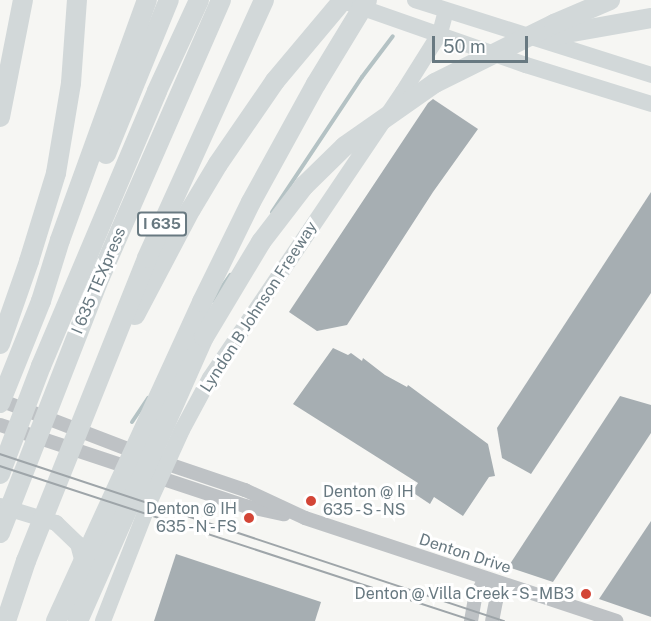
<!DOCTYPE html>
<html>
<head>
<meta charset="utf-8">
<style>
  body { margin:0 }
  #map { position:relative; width:651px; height:621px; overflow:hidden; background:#f6f6f3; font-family:"Public Sans",sans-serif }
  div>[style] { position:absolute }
  .stream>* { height:4px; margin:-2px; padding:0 2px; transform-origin:2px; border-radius:2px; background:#b4c2c4 }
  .building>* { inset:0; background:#a6aeb2 }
  .minor>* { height:14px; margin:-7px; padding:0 7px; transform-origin:7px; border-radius:7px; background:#bec2c5 }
  .major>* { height:16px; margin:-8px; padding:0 8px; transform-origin:8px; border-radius:8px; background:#d2d8d9 }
  .highway>* { height:20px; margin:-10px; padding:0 10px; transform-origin:10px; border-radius:10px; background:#d2d8d9 }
  .tram>* { height:1.5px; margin:-0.75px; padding:0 0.75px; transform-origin:0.75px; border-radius:0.75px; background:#9ea5a9 }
  .dots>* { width:16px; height:16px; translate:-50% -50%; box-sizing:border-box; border:3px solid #fff; border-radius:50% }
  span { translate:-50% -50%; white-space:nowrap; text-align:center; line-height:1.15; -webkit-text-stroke:6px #fff; paint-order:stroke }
  .shield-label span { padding:2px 4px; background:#fff; border:2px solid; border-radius:4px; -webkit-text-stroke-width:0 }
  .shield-label { font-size:15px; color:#687981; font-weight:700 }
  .street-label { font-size:16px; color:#687981 }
  .poi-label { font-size:16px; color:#687981 }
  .left { translate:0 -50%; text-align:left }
  .right { translate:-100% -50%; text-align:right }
  .scale { position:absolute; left:432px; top:36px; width:96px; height:27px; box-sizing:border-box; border:3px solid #687981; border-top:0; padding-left:8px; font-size:18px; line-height:21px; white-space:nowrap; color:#687981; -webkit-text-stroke:4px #fff; paint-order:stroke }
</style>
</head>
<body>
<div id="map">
  <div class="stream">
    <i style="left:272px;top:212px;width:162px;rotate:-56.3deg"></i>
    <i style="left:362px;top:77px;width:51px;rotate:-52.9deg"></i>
    <i style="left:212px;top:301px;width:32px;rotate:-55deg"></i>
    <i style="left:132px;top:422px;width:29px;rotate:-56deg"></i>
  </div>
  <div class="building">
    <i style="clip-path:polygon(433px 99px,478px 129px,433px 192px,347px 325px,317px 331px,289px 312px,428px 103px)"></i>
    <i style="clip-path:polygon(651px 192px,651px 293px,531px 474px,502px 458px,497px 428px)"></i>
    <i style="clip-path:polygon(333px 348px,348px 355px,351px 353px,362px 361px,363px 358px,385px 375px,407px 387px,408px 385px,488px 444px,495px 476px,489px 477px,463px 516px,434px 497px,430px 504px,412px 492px,418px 483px,293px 404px)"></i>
    <i style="clip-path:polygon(620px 396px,651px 405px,651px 433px,553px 582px,508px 567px)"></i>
    <i style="clip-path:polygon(651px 521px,651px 617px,599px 599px)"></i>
    <i style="clip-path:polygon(176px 554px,321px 602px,315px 621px,154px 621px)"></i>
  </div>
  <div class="minor">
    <i style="left:0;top:400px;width:151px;rotate:21deg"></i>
    <i style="left:0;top:425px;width:258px;rotate:18.3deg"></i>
    <i style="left:245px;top:506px;width:40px;rotate:12deg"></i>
    <i style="left:159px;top:461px;width:91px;rotate:18.6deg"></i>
    <i style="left:245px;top:490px;width:66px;rotate:25deg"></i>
    <i style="left:305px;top:518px;width:328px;rotate:18.3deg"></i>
    <i style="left:485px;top:578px;width:25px;rotate:64deg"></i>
    <i style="left:496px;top:601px;width:20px;rotate:101deg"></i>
    <i style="left:471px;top:621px;width:23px;rotate:-80deg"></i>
    <i style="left:475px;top:598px;width:22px;rotate:-63deg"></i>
  </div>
  <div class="major">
    <i style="left:340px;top:0;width:197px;rotate:19.3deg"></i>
    <i style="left:526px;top:65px;width:131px;rotate:17.3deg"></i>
    <i style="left:415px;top:0;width:248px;rotate:17.6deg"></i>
    <i style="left:0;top:506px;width:59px;rotate:16.9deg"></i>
    <i style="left:56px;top:523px;width:30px;rotate:44deg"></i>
    <i style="left:78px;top:544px;width:24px;rotate:75deg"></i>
    <i style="left:84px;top:567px;width:49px;rotate:102.9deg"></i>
    <i style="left:103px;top:621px;width:127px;rotate:-68.7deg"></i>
    <i style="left:149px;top:503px;width:80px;rotate:-65.7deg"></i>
    <i style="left:182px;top:430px;width:59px;rotate:-61.7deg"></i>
    <i style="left:210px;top:378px;width:345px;rotate:-56deg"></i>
    <i style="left:403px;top:92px;width:70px;rotate:-57.9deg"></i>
    <i style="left:440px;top:33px;width:23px;rotate:-75deg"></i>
  </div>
  <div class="highway">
    <i style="left:550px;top:36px;width:103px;rotate:-10.1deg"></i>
    <i style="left:0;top:117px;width:119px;rotate:-78.9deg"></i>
    <i style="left:106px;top:154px;width:166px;rotate:-67.8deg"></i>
    <i style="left:135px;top:315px;width:120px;rotate:-62.2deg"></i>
    <i style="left:191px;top:209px;width:52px;rotate:-59deg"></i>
    <i style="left:218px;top:164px;width:101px;rotate:-55.5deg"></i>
    <i style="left:275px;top:81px;width:106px;rotate:-50deg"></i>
    <i style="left:0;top:344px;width:88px;rotate:-70.7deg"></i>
    <i style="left:29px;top:261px;width:92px;rotate:-72.9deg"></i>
    <i style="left:56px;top:173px;width:91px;rotate:-80.5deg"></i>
    <i style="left:71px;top:83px;width:83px;rotate:-85.9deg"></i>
    <i style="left:0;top:403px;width:110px;rotate:-68.1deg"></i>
    <i style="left:41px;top:301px;width:64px;rotate:-72.7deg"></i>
    <i style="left:60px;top:240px;width:255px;rotate:-70.1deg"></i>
    <i style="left:0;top:474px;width:116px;rotate:-69.2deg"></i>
    <i style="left:41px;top:366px;width:298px;rotate:-67.1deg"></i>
    <i style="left:157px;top:91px;width:100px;rotate:-65.2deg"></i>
    <i style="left:0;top:533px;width:275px;rotate:-68.7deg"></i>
    <i style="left:100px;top:277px;width:302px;rotate:-66.4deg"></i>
    <i style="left:6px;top:621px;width:63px;rotate:-71.6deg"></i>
    <i style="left:26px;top:561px;width:326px;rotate:-68.2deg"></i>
    <i style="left:147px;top:258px;width:283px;rotate:-65.6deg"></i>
    <i style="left:56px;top:621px;width:351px;rotate:-65.4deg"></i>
    <i style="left:202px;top:302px;width:111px;rotate:-63.9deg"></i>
    <i style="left:251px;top:202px;width:135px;rotate:-61.2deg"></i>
    <i style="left:316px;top:84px;width:98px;rotate:-58.7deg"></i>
    <i style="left:78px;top:621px;width:311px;rotate:-66.1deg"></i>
    <i style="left:204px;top:337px;width:111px;rotate:-59deg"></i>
    <i style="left:261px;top:242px;width:71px;rotate:-52.5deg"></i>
    <i style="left:304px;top:186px;width:57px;rotate:-44.3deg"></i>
    <i style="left:345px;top:146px;width:110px;rotate:-35deg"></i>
    <i style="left:435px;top:83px;width:133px;rotate:-26.4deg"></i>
    <i style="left:554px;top:24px;width:61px;rotate:-23.2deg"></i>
  </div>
  <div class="tram">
    <i style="left:0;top:454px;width:531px;rotate:18.33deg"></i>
    <i style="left:0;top:466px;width:499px;rotate:18.1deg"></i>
  </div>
  <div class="dots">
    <i style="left:311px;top:501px;background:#d34536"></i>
    <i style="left:249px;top:518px;background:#d34536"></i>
    <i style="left:586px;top:594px;background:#d34536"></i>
  </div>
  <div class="shield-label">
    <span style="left:162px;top:224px">I 635</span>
  </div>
  <div class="street-label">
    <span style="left:99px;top:281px;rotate:-67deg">I 635 TEXpress</span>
    <span style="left:259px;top:307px;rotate:-57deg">Lyndon B Johnson Freeway</span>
    <span style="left:465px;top:554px;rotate:18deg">Denton Drive</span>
  </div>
  <div class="poi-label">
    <span class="left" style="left:323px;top:501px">Denton @ IH<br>635 - S - NS</span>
    <span class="right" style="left:237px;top:518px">Denton @ IH<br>635 - N - FS</span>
    <span class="right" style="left:574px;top:594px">Denton @ Villa Creek - S - MB3</span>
  </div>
  <div class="scale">50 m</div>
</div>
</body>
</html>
